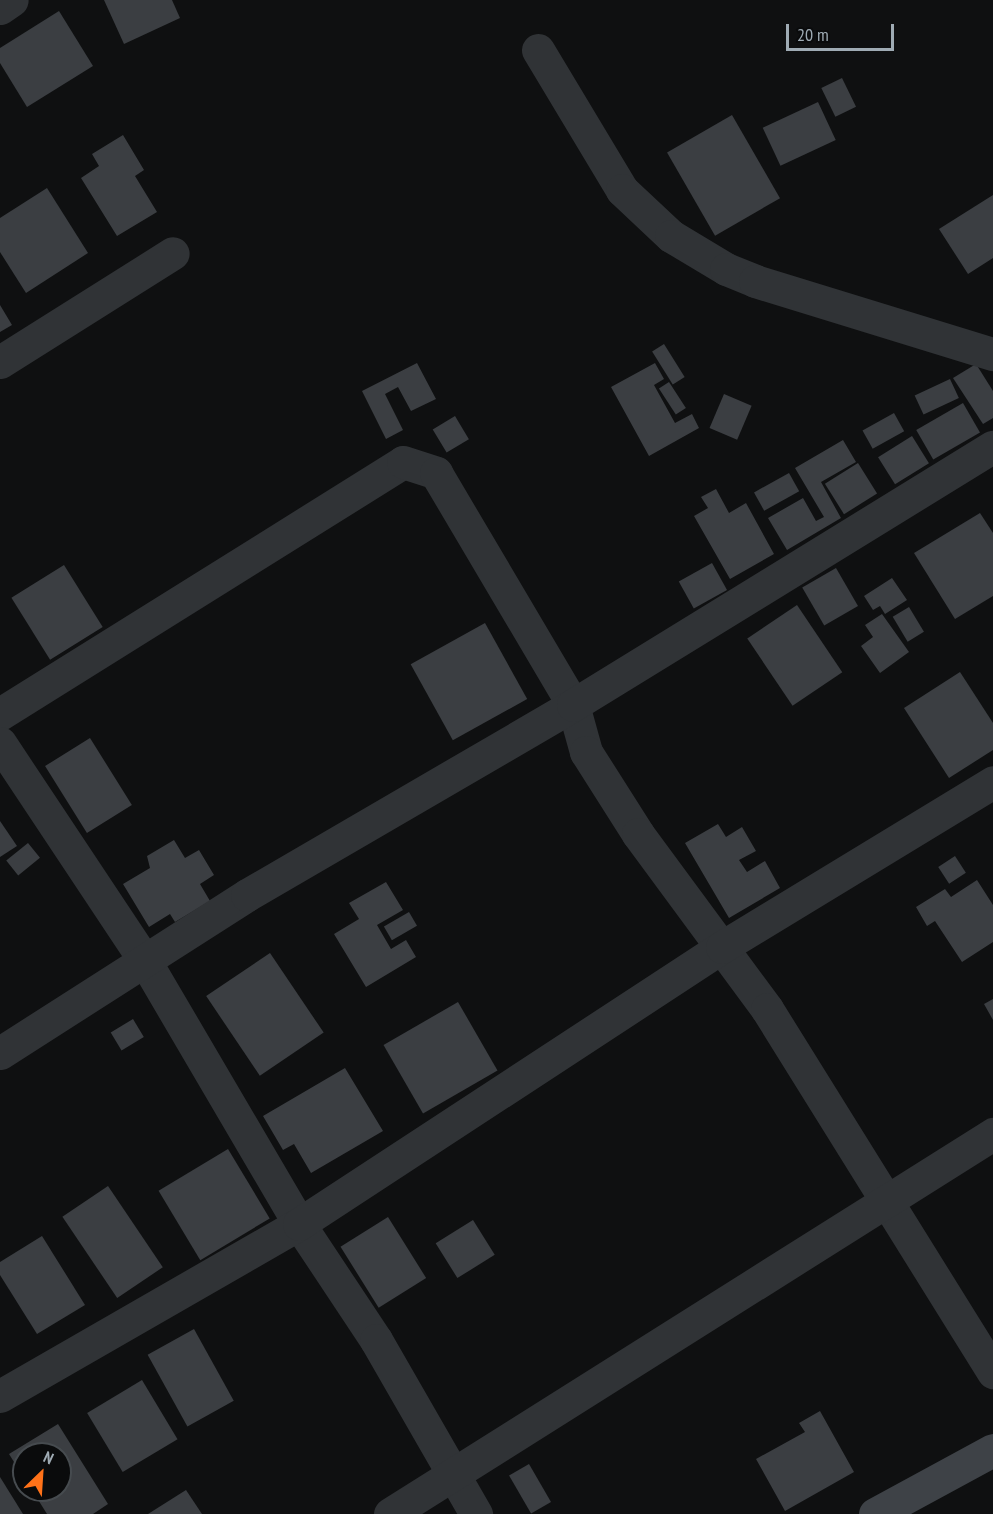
<!DOCTYPE html>
<html>
<head>
<meta charset="utf-8">
<style>
  body { margin:0 }
  #map { position:relative; width:993px; height:1514px; overflow:hidden; background:#0f1011; font-family:"PT Sans Narrow",sans-serif }
  div>[style] { position:absolute }
  .building>* { inset:0; background:#3b3e42; transform-origin:0 0 }
  .street>* { height:33px; margin:-16.5px; padding:0 16.5px; transform-origin:16.5px; border-radius:16.5px; background:#303336 }
  .secondary>* { height:33px; margin:-16.5px; padding:0 16.5px; transform-origin:16.5px; border-radius:16.5px; background:#3e4247 }
  span { translate:-50% -50%; white-space:nowrap; text-align:center; line-height:1.15; -webkit-text-stroke:4.5px #0a0b0c; paint-order:stroke }
  .north { position:absolute; left:12px; top:1442px; width:60px; height:60px; box-sizing:border-box; background:#0a0b0c; border:2px solid #464b4f; border-radius:50%; rotate:25deg; font-size:16px; font-weight:700; line-height:24px; text-align:center; color:#9fabb4 }
  .north::after { content:''; display:block; margin:auto; width:21px; height:27px; background:#ff7219; clip-path:polygon(50% 0,100% 100%,50% 72%,0 100%) }
  .scale { position:absolute; left:786px; top:24px; width:108px; height:27px; box-sizing:border-box; border:3px solid #9fabb4; border-top:0; padding-left:8px; font-size:18px; line-height:21px; white-space:nowrap; color:#9fabb4; -webkit-text-stroke:4px #0a0b0c; paint-order:stroke }
</style>
</head>
<body>
<div id="map">
  <div class="building">
    <i style="clip-path:polygon(104px 0,172px 0,180px 18px,124px 44px)"></i>
    <i style="clip-path:polygon(59px 11px,93px 66px,27px 107px,0 63px,0 48px)"></i>
    <i style="left:842px;top:78px;width:32px;height:23px;rotate:64deg"></i>
    <i style="left:818px;top:102px;width:42px;height:61px;rotate:65deg"></i>
    <i style="left:732px;top:115px;width:96px;height:75px;rotate:60deg"></i>
    <i style="clip-path:polygon(123px 135px,144px 170px,135px 176px,157px 212px,117px 236px,81px 178px,99px 166px,92px 154px)"></i>
    <i style="clip-path:polygon(47px 188px,88px 253px,26px 293px,0 252px,0 218px)"></i>
    <i style="clip-path:polygon(993px 195px,993px 258px,968px 274px,939px 229px)"></i>
    <i style="clip-path:polygon(0 305px,12px 325px,0 332px)"></i>
    <i style="left:664px;top:344px;width:39px;height:14px;rotate:58deg"></i>
    <i style="clip-path:polygon(417px 363px,436px 399px,411px 411px,398px 387px,385px 394px,403px 430px,386px 439px,362px 391px)"></i>
    <i style="clip-path:polygon(655px 363px,664px 379px,654px 385px,675px 423px,692px 414px,699px 428px,649px 456px,611px 387px)"></i>
    <i style="clip-path:polygon(976px 364px,993px 391px,993px 418px,983px 424px,953px 378px)"></i>
    <i style="left:950px;top:379px;width:21px;height:39px;rotate:65deg"></i>
    <i style="left:669px;top:382px;width:31px;height:12px;rotate:57deg"></i>
    <i style="left:724px;top:394px;width:30px;height:37px;rotate:23deg"></i>
    <i style="left:963px;top:403px;width:34px;height:54px;rotate:60deg"></i>
    <i style="left:894px;top:413px;width:21px;height:36px;rotate:61deg"></i>
    <i style="left:455px;top:416px;width:27px;height:26px;rotate:59deg"></i>
    <i style="left:912px;top:436px;width:32px;height:40px;rotate:58deg"></i>
    <i style="clip-path:polygon(843px 440px,856px 462px,821px 482px,841px 518px,787px 550px,768px 518px,803px 498px,816px 521px,824px 517px,795px 468px)"></i>
    <i style="left:858px;top:463px;width:36px;height:39px;rotate:58deg"></i>
    <i style="left:789px;top:473px;width:21px;height:40px;rotate:61deg"></i>
    <i style="clip-path:polygon(716px 489px,729px 513px,746px 503px,774px 554px,730px 579px,694px 516px,708px 508px,701px 497px)"></i>
    <i style="clip-path:polygon(980px 513px,993px 533px,993px 596px,955px 619px,914px 553px)"></i>
    <i style="left:712px;top:563px;width:31px;height:38px;rotate:61deg"></i>
    <i style="left:64px;top:565px;width:73px;height:62px;rotate:58deg"></i>
    <i style="left:836px;top:568px;width:44px;height:39px;rotate:60deg"></i>
    <i style="clip-path:polygon(892px 578px,907px 600px,885px 614px,880px 606px,873px 610px,864px 596px)"></i>
    <i style="left:797px;top:605px;width:81px;height:60px;rotate:56deg"></i>
    <i style="left:909px;top:607px;width:29px;height:19px;rotate:59deg"></i>
    <i style="clip-path:polygon(882px 614px,909px 652px,880px 673px,861px 646px,873px 637px,865px 625px)"></i>
    <i style="left:485px;top:623px;width:87px;height:85px;rotate:61deg"></i>
    <i style="clip-path:polygon(960px 672px,993px 723px,993px 750px,949px 778px,904px 708px)"></i>
    <i style="left:90px;top:738px;width:79px;height:53px;rotate:58deg"></i>
    <i style="clip-path:polygon(0 821px,17px 846px,0 857px)"></i>
    <i style="clip-path:polygon(718px 824px,726px 837px,742px 827px,756px 851px,739px 860px,747px 872px,765px 861px,780px 888px,729px 918px,685px 843px)"></i>
    <i style="clip-path:polygon(174px 840px,185px 858px,199px 850px,214px 875px,200px 884px,210px 901px,175px 922px,170px 914px,149px 927px,123px 884px,150px 868px,147px 856px)"></i>
    <i style="left:28px;top:843px;width:19px;height:28px;rotate:51deg"></i>
    <i style="left:955px;top:856px;width:20px;height:20px;rotate:57deg"></i>
    <i style="clip-path:polygon(977px 880px,993px 905px,993px 942px,962px 962px,935px 921px,927px 926px,916px 907px,945px 889px,951px 897px)"></i>
    <i style="clip-path:polygon(386px 882px,403px 910px,377px 925px,391px 949px,406px 940px,416px 957px,366px 987px,334px 934px,359px 919px,349px 903px)"></i>
    <i style="left:409px;top:912px;width:16px;height:29px;rotate:60deg"></i>
    <i style="left:270px;top:953px;width:96px;height:77px;rotate:56deg"></i>
    <i style="clip-path:polygon(993px 999px,993px 1020px,984px 1004px)"></i>
    <i style="left:458px;top:1002px;width:79px;height:86px;rotate:60deg"></i>
    <i style="left:133px;top:1019px;width:21px;height:26px;rotate:59deg"></i>
    <i style="clip-path:polygon(345px 1068px,383px 1131px,311px 1173px,294px 1144px,283px 1150px,263px 1116px)"></i>
    <i style="left:228px;top:1149px;width:81px;height:81px;rotate:59deg"></i>
    <i style="left:108px;top:1186px;width:98px;height:55px;rotate:56deg"></i>
    <i style="left:388px;top:1217px;width:72px;height:56px;rotate:58deg"></i>
    <i style="left:473px;top:1220px;width:41px;height:44px;rotate:58deg"></i>
    <i style="clip-path:polygon(42px 1236px,85px 1305px,37px 1334px,0 1275px,0 1262px)"></i>
    <i style="left:194px;top:1329px;width:82px;height:53px;rotate:61deg"></i>
    <i style="left:142px;top:1380px;width:69px;height:64px;rotate:59deg"></i>
    <i style="clip-path:polygon(820px 1411px,854px 1472px,785px 1511px,756px 1459px,805px 1432px,799px 1423px)"></i>
    <i style="clip-path:polygon(58px 1424px,108px 1504px,93px 1514px,47px 1514px,32px 1490px,60px 1490px,60px 1454px,24px 1454px,24px 1478px,9px 1454px)"></i>
    <i style="left:529px;top:1464px;width:44px;height:23px;rotate:60deg"></i>
    <i style="clip-path:polygon(0 1477px,23px 1514px,0 1514px)"></i>
    <i style="clip-path:polygon(186px 1490px,202px 1514px,148px 1514px)"></i>
  </div>
  <div class="street">
    <i style="left:0;top:8px;width:14px;rotate:-34deg"></i>
    <i style="left:538px;top:50px;width:163px;rotate:59deg"></i>
    <i style="left:622px;top:190px;width:67px;rotate:43.2deg"></i>
    <i style="left:671px;top:236px;width:64px;rotate:31deg"></i>
    <i style="left:726px;top:269px;width:31px;rotate:22deg"></i>
    <i style="left:755px;top:281px;width:249px;rotate:17.1deg"></i>
    <i style="left:0;top:362px;width:204px;rotate:-32.2deg"></i>
    <i style="left:0;top:714px;width:475px;rotate:-32deg"></i>
    <i style="left:403px;top:462px;width:35px;rotate:18deg"></i>
    <i style="left:436px;top:473px;width:269px;rotate:59.4deg"></i>
    <i style="left:573px;top:705px;width:49px;rotate:74.5deg"></i>
    <i style="left:586px;top:752px;width:97px;rotate:57.6deg"></i>
    <i style="left:638px;top:834px;width:217px;rotate:53.6deg"></i>
    <i style="left:767px;top:1009px;width:428px;rotate:58.1deg"></i>
    <i style="left:0;top:743px;width:262px;rotate:56.4deg"></i>
    <i style="left:145px;top:961px;width:305px;rotate:59.6deg"></i>
    <i style="left:299px;top:1224px;width:139px;rotate:56.4deg"></i>
    <i style="left:376px;top:1340px;width:201px;rotate:60.1deg"></i>
    <i style="left:0;top:1053px;width:293px;rotate:-32.6deg"></i>
    <i style="left:247px;top:895px;width:377px;rotate:-30.2deg"></i>
    <i style="left:573px;top:705px;width:493px;rotate:-31.6deg"></i>
    <i style="left:0;top:1396px;width:345px;rotate:-29.9deg"></i>
    <i style="left:299px;top:1224px;width:506px;rotate:-33.22deg"></i>
    <i style="left:722px;top:947px;width:317px;rotate:-31.3deg"></i>
    <i style="left:390px;top:1514px;width:713px;rotate:-32.22deg"></i>
  </div>
  <div class="secondary">
    <i style="left:875px;top:1514px;width:134px;rotate:-28.5deg"></i>
  </div>
  <div class="north">N</div>
  <div class="scale">20 m</div>
</div>
</body>
</html>
